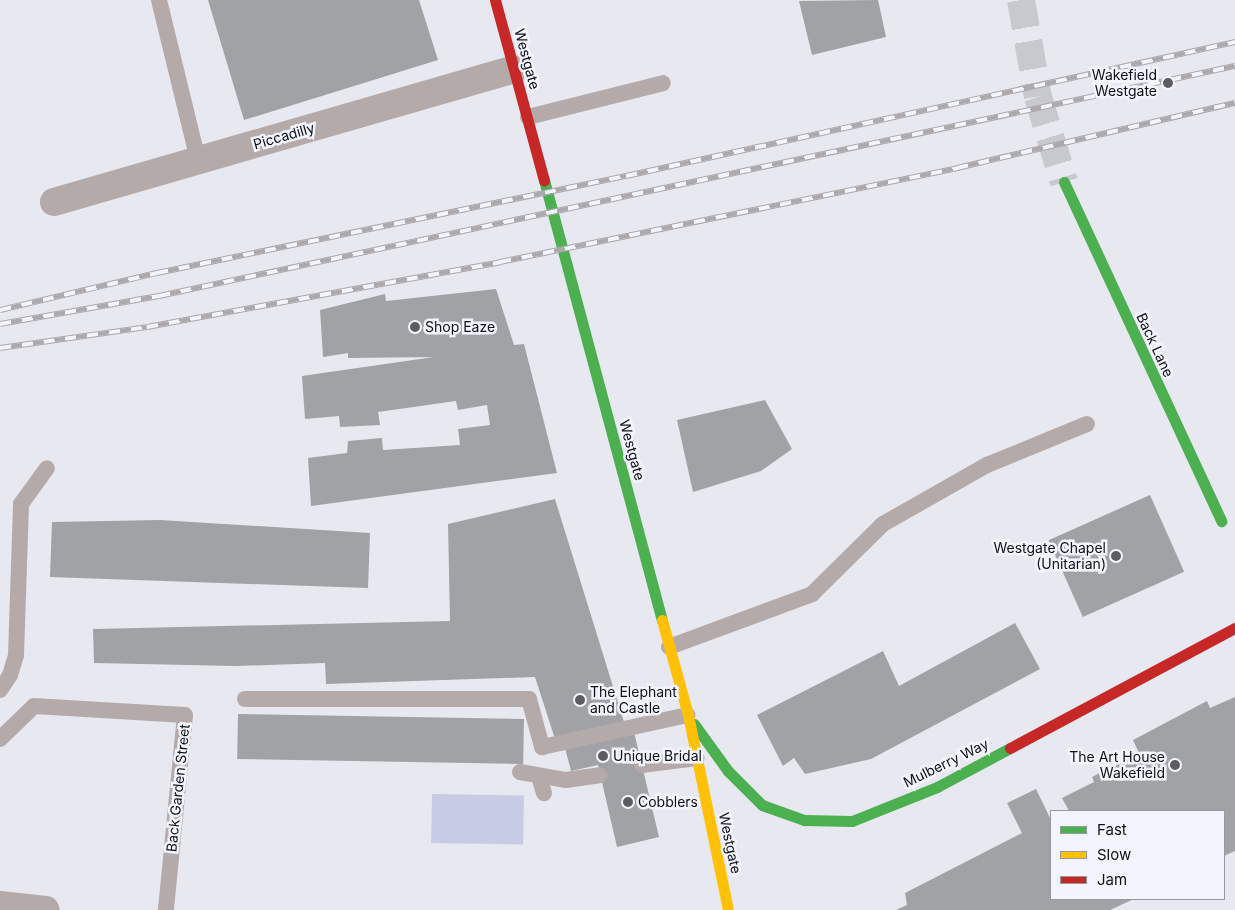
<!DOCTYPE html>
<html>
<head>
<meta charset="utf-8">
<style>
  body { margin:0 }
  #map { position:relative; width:1235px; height:910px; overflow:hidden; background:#e8e9f0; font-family:Inter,sans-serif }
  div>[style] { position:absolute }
  .green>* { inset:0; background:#c7cbe3; transform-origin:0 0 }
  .building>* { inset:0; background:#a0a2a6; transform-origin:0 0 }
  .secondary-tunnel>* { height:28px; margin-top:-14px; transform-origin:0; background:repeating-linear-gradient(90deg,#c8c8cf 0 28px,transparent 0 42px) }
  .lane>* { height:16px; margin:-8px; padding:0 8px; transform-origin:8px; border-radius:8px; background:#b5aaaa }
  .street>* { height:28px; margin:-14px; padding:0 14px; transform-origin:14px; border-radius:14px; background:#b5aaaa }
  .fast>* { height:11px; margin:-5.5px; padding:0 5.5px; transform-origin:5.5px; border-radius:5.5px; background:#4caf50 }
  .slow>* { height:11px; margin:-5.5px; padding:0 5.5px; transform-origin:5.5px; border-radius:5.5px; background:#ffc107 }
  .jam>* { height:11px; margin:-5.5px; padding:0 5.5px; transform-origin:5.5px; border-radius:5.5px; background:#c62828 }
  .rail>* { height:5.5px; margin-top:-2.75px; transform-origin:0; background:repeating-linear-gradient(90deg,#f3f5fe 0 11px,#aca8ab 0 22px); box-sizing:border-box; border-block:1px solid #aca8ab }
  .dots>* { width:14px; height:14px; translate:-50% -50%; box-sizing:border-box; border:2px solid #f3f5fe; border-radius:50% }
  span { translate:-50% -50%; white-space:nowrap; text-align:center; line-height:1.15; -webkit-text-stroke:5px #f3f5fe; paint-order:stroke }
  .street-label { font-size:14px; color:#101014 }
  .poi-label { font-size:14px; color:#101014 }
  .right { translate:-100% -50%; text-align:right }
  .left { translate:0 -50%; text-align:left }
  .legend { position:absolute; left:1050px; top:810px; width:175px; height:90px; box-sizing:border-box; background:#f3f5fe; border:1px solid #9899a0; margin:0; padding:6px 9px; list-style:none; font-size:15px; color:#101014 }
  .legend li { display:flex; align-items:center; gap:10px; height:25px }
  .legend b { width:25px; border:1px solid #9899a0 }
</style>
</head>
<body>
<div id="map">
  <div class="green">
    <i style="left:432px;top:794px;width:92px;height:49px;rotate:1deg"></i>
  </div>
  <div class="building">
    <i style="clip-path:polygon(208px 0,419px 0,438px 60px,244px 120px)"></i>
    <i style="clip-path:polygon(878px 0,886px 37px,812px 55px,799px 1px)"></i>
    <i style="clip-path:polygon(496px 289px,514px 345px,524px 344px,557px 473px,311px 506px,308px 458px,347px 453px,348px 441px,382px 438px,383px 450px,460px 445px,458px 429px,490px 425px,487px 405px,458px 410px,456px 401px,378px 412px,380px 425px,340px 427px,339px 416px,305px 419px,302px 376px,434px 357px,348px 358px,348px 353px,323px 357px,320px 310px,385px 294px,386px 301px)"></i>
    <i style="clip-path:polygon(765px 400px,792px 449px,761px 471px,693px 492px,677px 420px)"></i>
    <i style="left:1150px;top:495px;width:84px;height:111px;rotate:66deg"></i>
    <i style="clip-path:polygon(555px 499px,624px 722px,555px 739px,535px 677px,326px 684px,325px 663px,236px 666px,94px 663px,93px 629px,450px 621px,448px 524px)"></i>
    <i style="clip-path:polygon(160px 520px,370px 533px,368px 588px,50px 577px,52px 522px)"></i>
    <i style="clip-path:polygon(1015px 623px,1040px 669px,871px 759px,805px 774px,794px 758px,783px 766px,757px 715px,883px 651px,899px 686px)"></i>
    <i style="clip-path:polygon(1235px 697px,1235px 851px,1224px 856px,1224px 811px,1069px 811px,1062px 798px,1094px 782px,1092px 777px,1139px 753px,1133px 740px,1207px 701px,1210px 708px)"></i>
    <i style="left:238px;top:714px;width:286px;height:45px;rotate:1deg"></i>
    <i style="clip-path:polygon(634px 732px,659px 837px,617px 847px,598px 765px,571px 771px,565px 748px)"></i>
    <i style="clip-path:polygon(1036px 789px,1051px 820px,1051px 899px,1134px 899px,1110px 910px,896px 910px,907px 905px,905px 893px,1022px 833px,1007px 803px)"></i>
  </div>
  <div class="secondary-tunnel">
    <i style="left:1021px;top:0;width:98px;rotate:80.1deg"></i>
    <i style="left:1038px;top:97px;width:89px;rotate:73deg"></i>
  </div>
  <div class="lane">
    <i style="left:159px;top:0;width:165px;rotate:76.3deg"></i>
    <i style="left:528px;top:117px;width:139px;rotate:-14.1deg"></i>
    <i style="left:669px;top:647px;width:153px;rotate:-20.3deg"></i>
    <i style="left:812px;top:594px;width:100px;rotate:-44.6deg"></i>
    <i style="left:883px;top:524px;width:120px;rotate:-29.6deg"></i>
    <i style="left:987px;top:465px;width:108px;rotate:-22.3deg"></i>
    <i style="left:0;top:690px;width:18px;rotate:-56deg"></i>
    <i style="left:10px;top:675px;width:21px;rotate:-73deg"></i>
    <i style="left:16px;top:655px;width:151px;rotate:-88.1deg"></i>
    <i style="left:21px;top:504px;width:44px;rotate:-54.2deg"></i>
    <i style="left:245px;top:699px;width:284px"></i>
    <i style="left:529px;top:699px;width:50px;rotate:74.8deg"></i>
    <i style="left:542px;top:747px;width:149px;rotate:-12.4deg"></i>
    <i style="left:0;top:739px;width:47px;rotate:-44.1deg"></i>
    <i style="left:34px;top:706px;width:151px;rotate:3.4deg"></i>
    <i style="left:185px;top:715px;width:196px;rotate:95.6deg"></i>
    <i style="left:642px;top:765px;width:55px;rotate:-7.3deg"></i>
    <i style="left:520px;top:772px;width:47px;rotate:9.9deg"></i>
    <i style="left:566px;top:780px;width:34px;rotate:-8deg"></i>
    <i style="left:539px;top:776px;width:18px;rotate:74deg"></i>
  </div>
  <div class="street">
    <i style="left:54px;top:202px;width:479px;rotate:-16.1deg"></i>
    <i style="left:0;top:905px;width:46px;rotate:6.2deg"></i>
  </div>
  <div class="fast">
    <i style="left:544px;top:180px;width:456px;rotate:75deg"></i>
    <i style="left:1064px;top:182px;width:374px;rotate:65.1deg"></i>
    <i style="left:694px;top:724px;width:58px;rotate:54.1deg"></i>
    <i style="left:728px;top:771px;width:48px;rotate:45deg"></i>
    <i style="left:762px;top:805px;width:45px;rotate:19.7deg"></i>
    <i style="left:804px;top:820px;width:48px;rotate:1.2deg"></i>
    <i style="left:852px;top:821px;width:92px;rotate:-21.8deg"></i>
    <i style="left:937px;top:787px;width:83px;rotate:-28.1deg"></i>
  </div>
  <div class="slow">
    <i style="left:662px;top:620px;width:98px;rotate:74.7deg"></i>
    <i style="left:688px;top:715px;width:199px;rotate:78.4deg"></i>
  </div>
  <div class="jam">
    <i style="left:495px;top:0;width:187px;rotate:74.8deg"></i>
    <i style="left:1010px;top:748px;width:255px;rotate:-28.1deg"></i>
  </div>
  <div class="rail">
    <i style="left:0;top:310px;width:161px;rotate:-13.3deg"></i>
    <i style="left:157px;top:273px;width:479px;rotate:-11.7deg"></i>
    <i style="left:626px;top:176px;width:624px;rotate:-12.41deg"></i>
    <i style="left:0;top:324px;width:161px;rotate:-10deg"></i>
    <i style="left:159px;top:296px;width:1100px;rotate:-12.07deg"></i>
    <i style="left:0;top:348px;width:148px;rotate:-8.1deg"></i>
    <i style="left:147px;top:327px;width:359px;rotate:-10.4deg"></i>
    <i style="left:500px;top:262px;width:467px;rotate:-11.6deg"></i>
    <i style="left:957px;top:168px;width:285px;rotate:-13.2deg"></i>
  </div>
  <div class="dots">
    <i style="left:1168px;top:83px;background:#5c5c61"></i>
    <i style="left:415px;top:327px;background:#5c5c61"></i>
    <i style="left:1116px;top:556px;background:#5c5c61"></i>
    <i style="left:580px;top:700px;background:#5c5c61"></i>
    <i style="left:603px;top:756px;background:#5c5c61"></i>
    <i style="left:1175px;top:765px;background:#5c5c61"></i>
    <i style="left:628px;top:802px;background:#5c5c61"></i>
  </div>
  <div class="street-label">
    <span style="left:527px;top:59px;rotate:75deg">Westgate</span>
    <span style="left:284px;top:136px;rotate:-16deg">Piccadilly</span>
    <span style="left:1155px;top:345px;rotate:65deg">Back Lane</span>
    <span style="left:632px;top:450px;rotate:75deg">Westgate</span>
    <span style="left:946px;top:763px;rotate:-26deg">Mulberry Way</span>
    <span style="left:178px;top:788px;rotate:-84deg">Back Garden Street</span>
    <span style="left:730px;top:843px;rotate:78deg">Westgate</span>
  </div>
  <div class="poi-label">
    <span class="right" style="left:1157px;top:83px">Wakefield<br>Westgate</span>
    <span class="left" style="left:425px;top:327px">Shop Eaze</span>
    <span class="right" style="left:1106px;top:556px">Westgate Chapel<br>(Unitarian)</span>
    <span class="left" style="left:590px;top:700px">The Elephant<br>and Castle</span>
    <span class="left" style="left:613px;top:756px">Unique Bridal</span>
    <span class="right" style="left:1165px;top:765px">The Art House<br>Wakefield</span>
    <span class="left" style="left:638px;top:802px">Cobblers</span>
  </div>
  <ul class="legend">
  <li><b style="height:6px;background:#4caf50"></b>Fast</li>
  <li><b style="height:6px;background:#ffc107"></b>Slow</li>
  <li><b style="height:6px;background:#c62828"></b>Jam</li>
  </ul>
</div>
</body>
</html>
